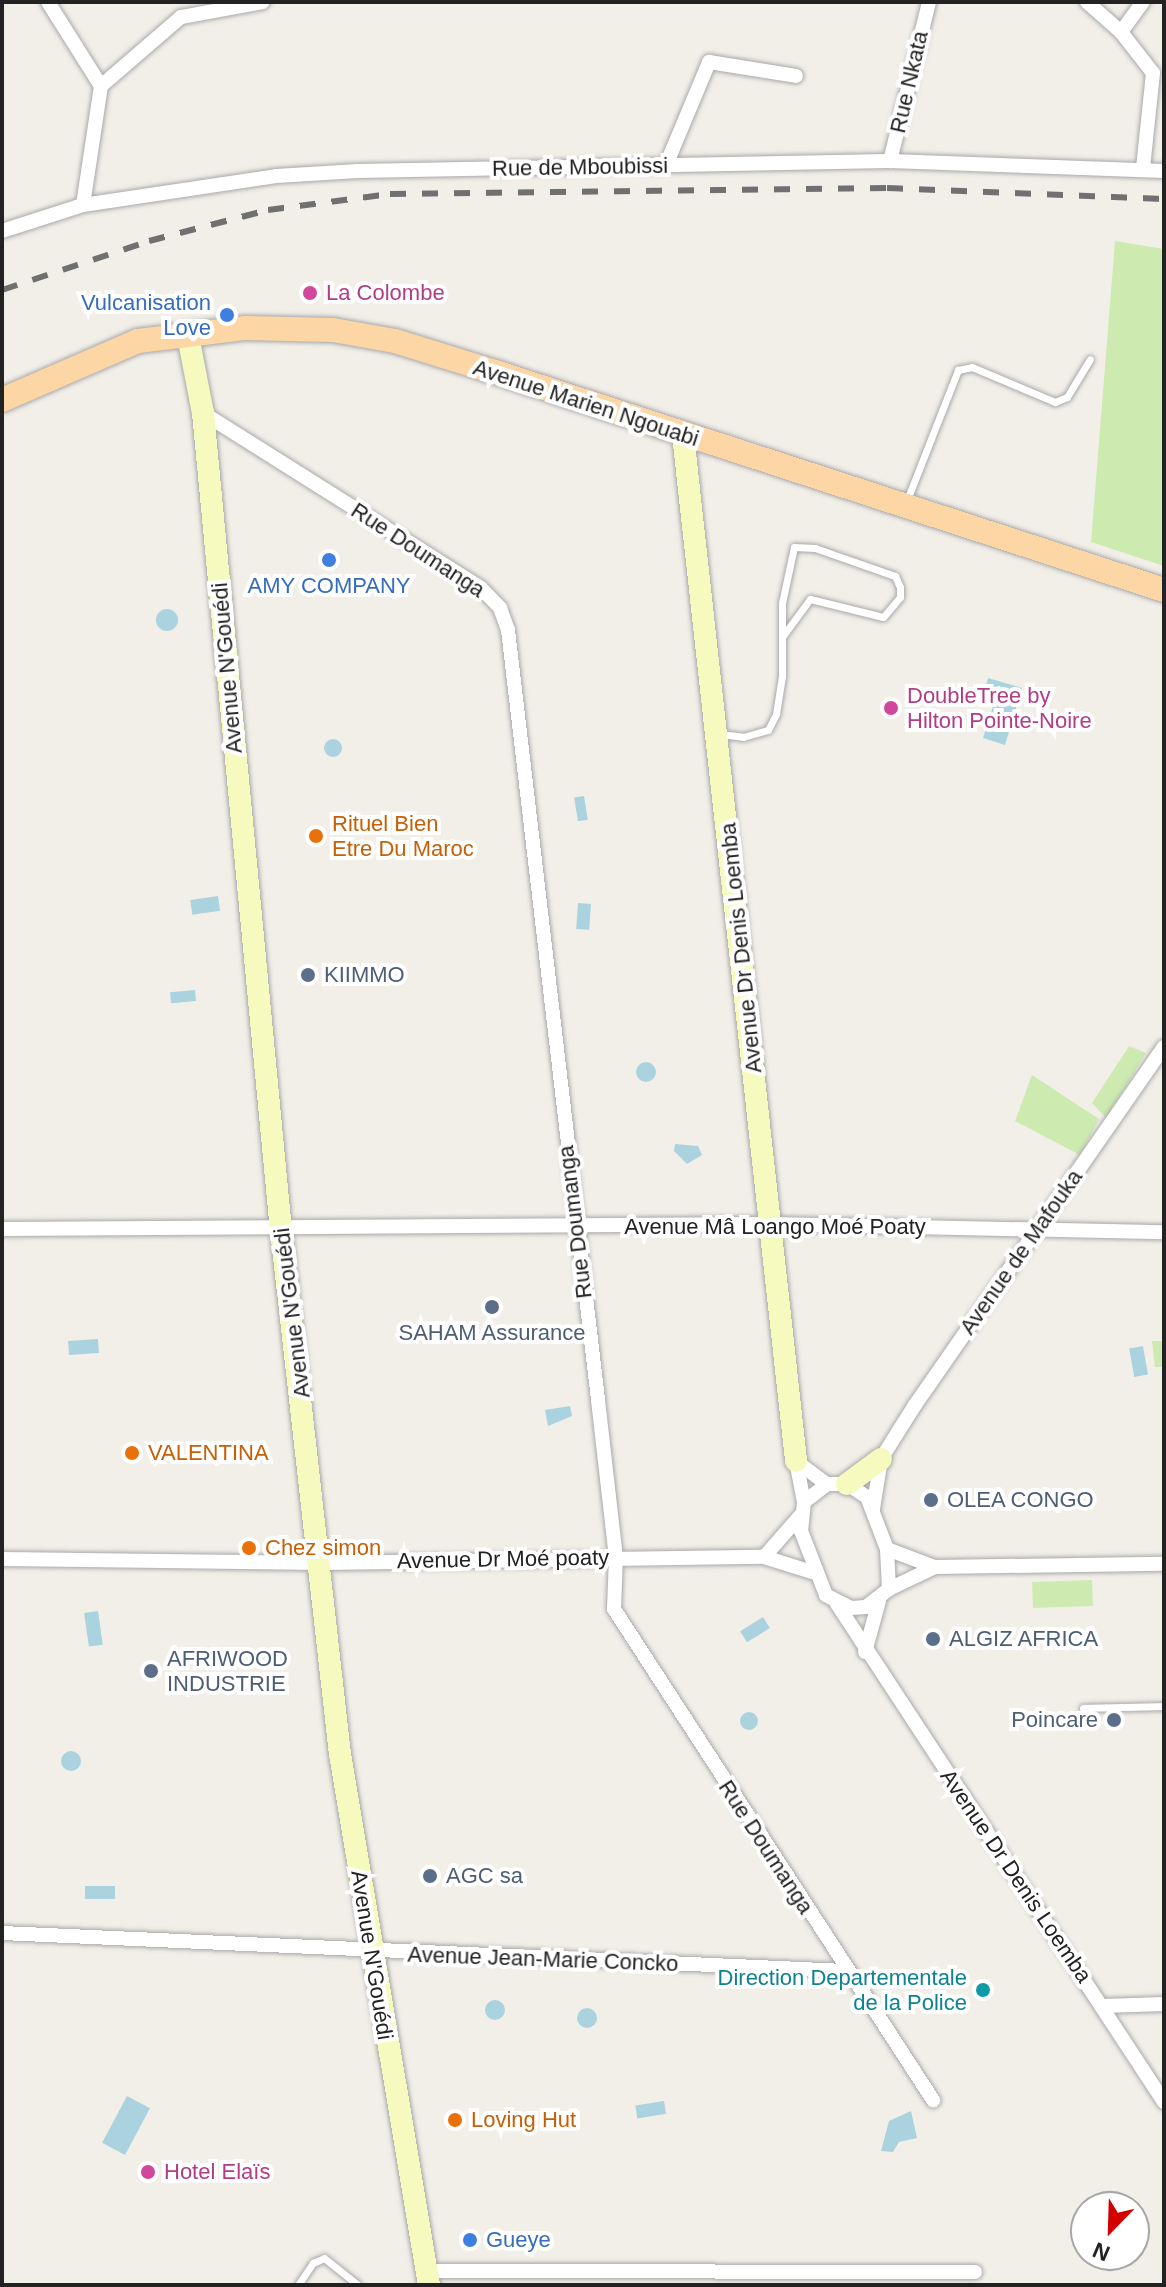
<!DOCTYPE html>
<html>
<head>
<meta charset="utf-8">
<style>
  body { margin:0 }
  #map { position:relative; width:1166px; height:2287px; overflow:hidden; background:#f2efe9; font-family:Arial,sans-serif }
  div>[style] { position:absolute }
  .grass>* { inset:0; background:#cdebb0; transform-origin:0 0 }
  .water>* { inset:0; background:#aad3df; transform-origin:0 0 }
  .round { border-radius:50% }
  .roads { filter:drop-shadow(0 0 2px #a9a9a9) drop-shadow(0 0 2px #a9a9a9) }
  .lane>* { height:7px; margin:-3.5px; padding:0 3.5px; transform-origin:3.5px; border-radius:3.5px; background:#fff }
  .street>* { height:14px; margin:-7px; padding:0 7px; transform-origin:7px; border-radius:7px; background:#fff }
  .secondary>* { height:22px; margin:-11px; padding:0 11px; transform-origin:11px; border-radius:11px; background:#f7fabf }
  .primary>* { height:24px; margin:-12px; padding:0 12px; transform-origin:12px; border-radius:12px; background:#fcd6a4 }
  .rail>* { height:6px; margin-top:-3px; transform-origin:0; background:repeating-linear-gradient(90deg,#707070 0 16px,transparent 0 32px) }
  .dots>* { width:22px; height:22px; translate:-50% -50%; box-sizing:border-box; border:4px solid #fff; border-radius:50% }
  span { translate:-50% -50%; white-space:nowrap; text-align:center; line-height:1.15; -webkit-text-stroke:8px #fff; paint-order:stroke }
  .street-label { font-size:22px; color:#222 }
  .hotel-label { font-size:22px; color:#b23c85 }
  .left { translate:0 -50%; text-align:left }
  .shop-label { font-size:22px; color:#366cbe }
  .right { translate:-100% -50%; text-align:right }
  .food-label { font-size:22px; color:#c56008 }
  .service-label { font-size:22px; color:#4e5e75 }
  .culture-label { font-size:22px; color:#0d838f }
  .frame { position:absolute; inset:0; border:4px solid #222; pointer-events:none }
  .north { position:absolute; left:1070px; top:2191px; width:80px; height:80px; box-sizing:border-box; background:#fff; border:2px solid #a7a7a7; border-radius:50%; rotate:203deg; font-size:22px; font-weight:700; line-height:32px; text-align:center; color:#222 }
  .north::after { content:''; display:block; margin:auto; width:28px; height:36px; background:#d40000; clip-path:polygon(50% 0,100% 100%,50% 72%,0 100%) }
</style>
</head>
<body>
<div id="map">
  <div class="grass">
    <i style="clip-path:polygon(1115px 241px,1164px 249px,1164px 566px,1091px 542px)"></i>
    <i style="clip-path:polygon(1129px 1046px,1146px 1053px,1106px 1118px,1092px 1103px)"></i>
    <i style="clip-path:polygon(1032px 1075px,1099px 1119px,1080px 1155px,1015px 1121px)"></i>
    <i style="clip-path:polygon(1152px 1341px,1164px 1341px,1164px 1367px,1155px 1367px)"></i>
    <i style="left:1092px;top:1580px;width:26px;height:60px;rotate:88deg"></i>
  </div>
  <div class="water">
    <i class="round" style="left:156px;top:609px;width:22px;height:22px"></i>
    <i style="clip-path:polygon(988px 678px,1022px 688px,1005px 745px,983px 738px,995px 700px,983px 696px)"></i>
    <i class="round" style="left:324px;top:739px;width:18px;height:18px"></i>
    <i style="left:584px;top:796px;width:24px;height:10px;rotate:81deg"></i>
    <i style="left:218px;top:896px;width:15px;height:28px;rotate:82deg"></i>
    <i style="left:578px;top:903px;width:13px;height:26px;rotate:4deg"></i>
    <i style="left:195px;top:990px;width:11px;height:25px;rotate:85deg"></i>
    <i class="round" style="left:636px;top:1062px;width:20px;height:20px"></i>
    <i style="clip-path:polygon(675px 1144px,698px 1146px,702px 1155px,687px 1164px,674px 1151px)"></i>
    <i style="left:98px;top:1339px;width:14px;height:30px;rotate:86deg"></i>
    <i style="left:1143px;top:1346px;width:29px;height:14px;rotate:80deg"></i>
    <i style="clip-path:polygon(570px 1406px,572px 1416px,548px 1426px,545px 1410px)"></i>
    <i style="left:98px;top:1611px;width:34px;height:14px;rotate:82deg"></i>
    <i style="left:763px;top:1617px;width:13px;height:27px;rotate:58deg"></i>
    <i class="round" style="left:740px;top:1712px;width:18px;height:18px"></i>
    <i class="round" style="left:61px;top:1751px;width:20px;height:20px"></i>
    <i style="left:85px;top:1886px;width:30px;height:13px"></i>
    <i class="round" style="left:485px;top:2000px;width:20px;height:20px"></i>
    <i class="round" style="left:577px;top:2008px;width:20px;height:20px"></i>
    <i style="left:127px;top:2096px;width:26px;height:53px;rotate:28deg"></i>
    <i style="left:664px;top:2101px;width:13px;height:29px;rotate:81deg"></i>
    <i style="clip-path:polygon(911px 2111px,917px 2138px,899px 2142px,893px 2152px,881px 2151px,889px 2121px)"></i>
  </div>
  <div class="roads">
    <div class="lane">
      <i style="left:907px;top:500px;width:140px;rotate:-68.6deg"></i>
      <i style="left:958px;top:370px;width:14px;rotate:-12deg"></i>
      <i style="left:972px;top:367px;width:90px;rotate:22.9deg"></i>
      <i style="left:1055px;top:402px;width:13px;rotate:-23deg"></i>
      <i style="left:1067px;top:397px;width:44px;rotate:-58.8deg"></i>
      <i style="left:720px;top:734px;width:23px;rotate:7deg"></i>
      <i style="left:743px;top:737px;width:26px;rotate:-16deg"></i>
      <i style="left:768px;top:730px;width:18px;rotate:-63deg"></i>
      <i style="left:776px;top:714px;width:38px;rotate:-81deg"></i>
      <i style="left:782px;top:676px;width:73px;rotate:-90deg"></i>
      <i style="left:782px;top:603px;width:57px;rotate:-77.9deg"></i>
      <i style="left:794px;top:547px;width:21px;rotate:3deg"></i>
      <i style="left:815px;top:548px;width:85px;rotate:19.3deg"></i>
      <i style="left:895px;top:576px;width:12px;rotate:66deg"></i>
      <i style="left:900px;top:587px;width:10px;rotate:90deg"></i>
      <i style="left:900px;top:597px;width:26px;rotate:130deg"></i>
      <i style="left:883px;top:617px;width:75px;rotate:-166.1deg"></i>
      <i style="left:810px;top:599px;width:47px;rotate:126.4deg"></i>
      <i style="left:1083px;top:1708px;width:81px;rotate:-1.4deg"></i>
      <i style="left:298px;top:2285px;width:27px;rotate:-56deg"></i>
      <i style="left:313px;top:2263px;width:12px;rotate:-24deg"></i>
      <i style="left:324px;top:2258px;width:43px;rotate:38.5deg"></i>
    </div>
    <div class="street">
      <i style="left:48px;top:2px;width:99px;rotate:57.8deg"></i>
      <i style="left:101px;top:86px;width:120px;rotate:98.6deg"></i>
      <i style="left:1087px;top:2px;width:45px;rotate:41.4deg"></i>
      <i style="left:1121px;top:32px;width:52px;rotate:52deg"></i>
      <i style="left:1153px;top:73px;width:96px;rotate:96deg"></i>
      <i style="left:1121px;top:32px;width:37px;rotate:-54deg"></i>
      <i style="left:101px;top:86px;width:106px;rotate:-40.8deg"></i>
      <i style="left:181px;top:17px;width:83px;rotate:-10.4deg"></i>
      <i style="left:890px;top:161px;width:164px;rotate:-76.2deg"></i>
      <i style="left:666px;top:165px;width:112px;rotate:-67.3deg"></i>
      <i style="left:709px;top:62px;width:88px;rotate:9.1deg"></i>
      <i style="left:2px;top:231px;width:85px;rotate:-17.8deg"></i>
      <i style="left:83px;top:205px;width:195px;rotate:-8.5deg"></i>
      <i style="left:276px;top:176px;width:82px;rotate:-3.5deg"></i>
      <i style="left:358px;top:171px;width:532px;rotate:-1.08deg"></i>
      <i style="left:890px;top:161px;width:274px;rotate:2.1deg"></i>
      <i style="left:203px;top:413px;width:328px;rotate:32.2deg"></i>
      <i style="left:481px;top:588px;width:28px;rotate:46deg"></i>
      <i style="left:500px;top:608px;width:23px;rotate:70deg"></i>
      <i style="left:508px;top:630px;width:775px;rotate:83.33deg"></i>
      <i style="left:598px;top:1400px;width:158px;rotate:83.5deg"></i>
      <i style="left:616px;top:1557px;width:52px;rotate:92.2deg"></i>
      <i style="left:614px;top:1609px;width:586px;rotate:56.99deg"></i>
      <i style="left:2px;top:1229px;width:769px;rotate:-0.37deg"></i>
      <i style="left:771px;top:1224px;width:393px;rotate:1.2deg"></i>
      <i style="left:796px;top:1461px;width:42px;rotate:79deg"></i>
      <i style="left:796px;top:1461px;width:39px;rotate:37deg"></i>
      <i style="left:827px;top:1484px;width:20px"></i>
      <i style="left:847px;top:1484px;width:24px;rotate:33deg"></i>
      <i style="left:867px;top:1497px;width:56px;rotate:69deg"></i>
      <i style="left:887px;top:1549px;width:40px;rotate:87.1deg"></i>
      <i style="left:889px;top:1589px;width:29px;rotate:142deg"></i>
      <i style="left:866px;top:1607px;width:15px;rotate:176deg"></i>
      <i style="left:851px;top:1608px;width:28px;rotate:-153deg"></i>
      <i style="left:826px;top:1595px;width:69px;rotate:-111.3deg"></i>
      <i style="left:801px;top:1531px;width:29px;rotate:-84deg"></i>
      <i style="left:804px;top:1502px;width:29px;rotate:-38deg"></i>
      <i style="left:873px;top:1509px;width:51px;rotate:-80.9deg"></i>
      <i style="left:881px;top:1459px;width:64px;rotate:-57.8deg"></i>
      <i style="left:915px;top:1405px;width:436px;rotate:-55.2deg"></i>
      <i style="left:887px;top:1549px;width:51px;rotate:20.6deg"></i>
      <i style="left:764px;top:1557px;width:55px;rotate:-48.7deg"></i>
      <i style="left:2px;top:1559px;width:320px;rotate:0.7deg"></i>
      <i style="left:322px;top:1563px;width:442px;rotate:-0.8deg"></i>
      <i style="left:764px;top:1557px;width:53px;rotate:17.4deg"></i>
      <i style="left:889px;top:1589px;width:51px;rotate:-25.6deg"></i>
      <i style="left:935px;top:1567px;width:229px;rotate:-0.8deg"></i>
      <i style="left:837px;top:1604px;width:596px;rotate:56.71deg"></i>
      <i style="left:865px;top:1652px;width:53px;rotate:-74.6deg"></i>
      <i style="left:2px;top:1933px;width:844px;rotate:2.58deg"></i>
      <i style="left:1103px;top:2006px;width:61px;rotate:-1.9deg"></i>
      <i style="left:426px;top:2271px;width:549px;rotate:0.1deg"></i>
    </div>
    <div class="secondary">
      <i style="left:188px;top:336px;width:78px;rotate:79deg"></i>
      <i style="left:203px;top:413px;width:821px;rotate:84.55deg"></i>
      <i style="left:281px;top:1230px;width:527px;rotate:83.58deg"></i>
      <i style="left:340px;top:1754px;width:538px;rotate:80.49deg"></i>
      <i style="left:683px;top:435px;width:1032px;rotate:83.71deg"></i>
      <i style="left:847px;top:1484px;width:42px;rotate:-36.3deg"></i>
    </div>
    <div class="primary">
      <i style="left:2px;top:400px;width:148px;rotate:-23.5deg"></i>
      <i style="left:138px;top:341px;width:109px;rotate:-6.9deg"></i>
      <i style="left:246px;top:328px;width:87px;rotate:1.3deg"></i>
      <i style="left:333px;top:330px;width:63px;rotate:10.1deg"></i>
      <i style="left:395px;top:341px;width:102px;rotate:17.2deg"></i>
      <i style="left:492px;top:371px;width:707px;rotate:18.05deg"></i>
    </div>
  </div>
  <div class="rail">
    <i style="left:2px;top:290px;width:155px;rotate:-18.4deg"></i>
    <i style="left:149px;top:241px;width:123px;rotate:-14.6deg"></i>
    <i style="left:268px;top:210px;width:123px;rotate:-7.5deg"></i>
    <i style="left:390px;top:194px;width:497px;rotate:-0.7deg"></i>
    <i style="left:887px;top:188px;width:277px;rotate:2.3deg"></i>
  </div>
  <div class="dots">
    <i style="left:310px;top:293px;background:#d1479c"></i>
    <i style="left:227px;top:315px;background:#3f7fe0"></i>
    <i style="left:329px;top:560px;background:#3f7fe0"></i>
    <i style="left:891px;top:708px;background:#d1479c"></i>
    <i style="left:316px;top:836px;background:#e8710a"></i>
    <i style="left:308px;top:975px;background:#5c6f8a"></i>
    <i style="left:492px;top:1307px;background:#5c6f8a"></i>
    <i style="left:132px;top:1453px;background:#e8710a"></i>
    <i style="left:931px;top:1500px;background:#5c6f8a"></i>
    <i style="left:249px;top:1548px;background:#e8710a"></i>
    <i style="left:933px;top:1639px;background:#5c6f8a"></i>
    <i style="left:151px;top:1671px;background:#5c6f8a"></i>
    <i style="left:1114px;top:1720px;background:#5c6f8a"></i>
    <i style="left:430px;top:1876px;background:#5c6f8a"></i>
    <i style="left:983px;top:1990px;background:#0f9aa8"></i>
    <i style="left:455px;top:2120px;background:#e8710a"></i>
    <i style="left:148px;top:2172px;background:#d1479c"></i>
    <i style="left:470px;top:2240px;background:#3f7fe0"></i>
  </div>
  <div class="street-label">
    <span style="left:909px;top:82px;rotate:-77deg">Rue Nkata</span>
    <span style="left:580px;top:167px;rotate:-1deg">Rue de Mboubissi</span>
    <span style="left:586px;top:403px;rotate:18deg">Avenue Marien Ngouabi</span>
    <span style="left:418px;top:550px;rotate:33deg">Rue Doumanga</span>
    <span style="left:227px;top:668px;rotate:-95deg">Avenue N'Gouédi</span>
    <span style="left:741px;top:948px;rotate:-96deg">Avenue Dr Denis Loemba</span>
    <span style="left:575px;top:1222px;rotate:-97deg">Rue Doumanga</span>
    <span style="left:775px;top:1227px">Avenue Mâ Loango Moé Poaty</span>
    <span style="left:1021px;top:1252px;rotate:-55deg">Avenue de Mafouka</span>
    <span style="left:292px;top:1313px;rotate:-97deg">Avenue N'Gouédi</span>
    <span style="left:503px;top:1559px;rotate:-1deg">Avenue Dr Moé poaty</span>
    <span style="left:766px;top:1847px;rotate:57deg">Rue Doumanga</span>
    <span style="left:1016px;top:1876px;rotate:56deg">Avenue Dr Denis Loemba</span>
    <span style="left:372px;top:1955px;rotate:81deg">Avenue N'Gouédi</span>
    <span style="left:543px;top:1959px;rotate:2deg">Avenue Jean-Marie Concko</span>
  </div>
  <div class="hotel-label">
    <span class="left" style="left:326px;top:293px">La Colombe</span>
    <span class="left" style="left:907px;top:708px">DoubleTree by<br>Hilton Pointe-Noire</span>
    <span class="left" style="left:164px;top:2172px">Hotel Elaïs</span>
  </div>
  <div class="shop-label">
    <span class="right" style="left:211px;top:315px">Vulcanisation<br>Love</span>
    <span style="left:329px;top:586px">AMY COMPANY</span>
    <span class="left" style="left:486px;top:2240px">Gueye</span>
  </div>
  <div class="food-label">
    <span class="left" style="left:332px;top:836px">Rituel Bien<br>Etre Du Maroc</span>
    <span class="left" style="left:148px;top:1453px">VALENTINA</span>
    <span class="left" style="left:265px;top:1548px">Chez simon</span>
    <span class="left" style="left:471px;top:2120px">Loving Hut</span>
  </div>
  <div class="service-label">
    <span class="left" style="left:324px;top:975px">KIIMMO</span>
    <span style="left:492px;top:1333px">SAHAM Assurance</span>
    <span class="left" style="left:947px;top:1500px">OLEA CONGO</span>
    <span class="left" style="left:949px;top:1639px">ALGIZ AFRICA</span>
    <span class="left" style="left:167px;top:1671px">AFRIWOOD<br>INDUSTRIE</span>
    <span class="right" style="left:1098px;top:1720px">Poincare</span>
    <span class="left" style="left:446px;top:1876px">AGC sa</span>
  </div>
  <div class="culture-label">
    <span class="right" style="left:967px;top:1990px">Direction Departementale<br>de la Police</span>
  </div>
  <div class="frame"></div>
  <div class="north">N</div>
</div>
</body>
</html>
